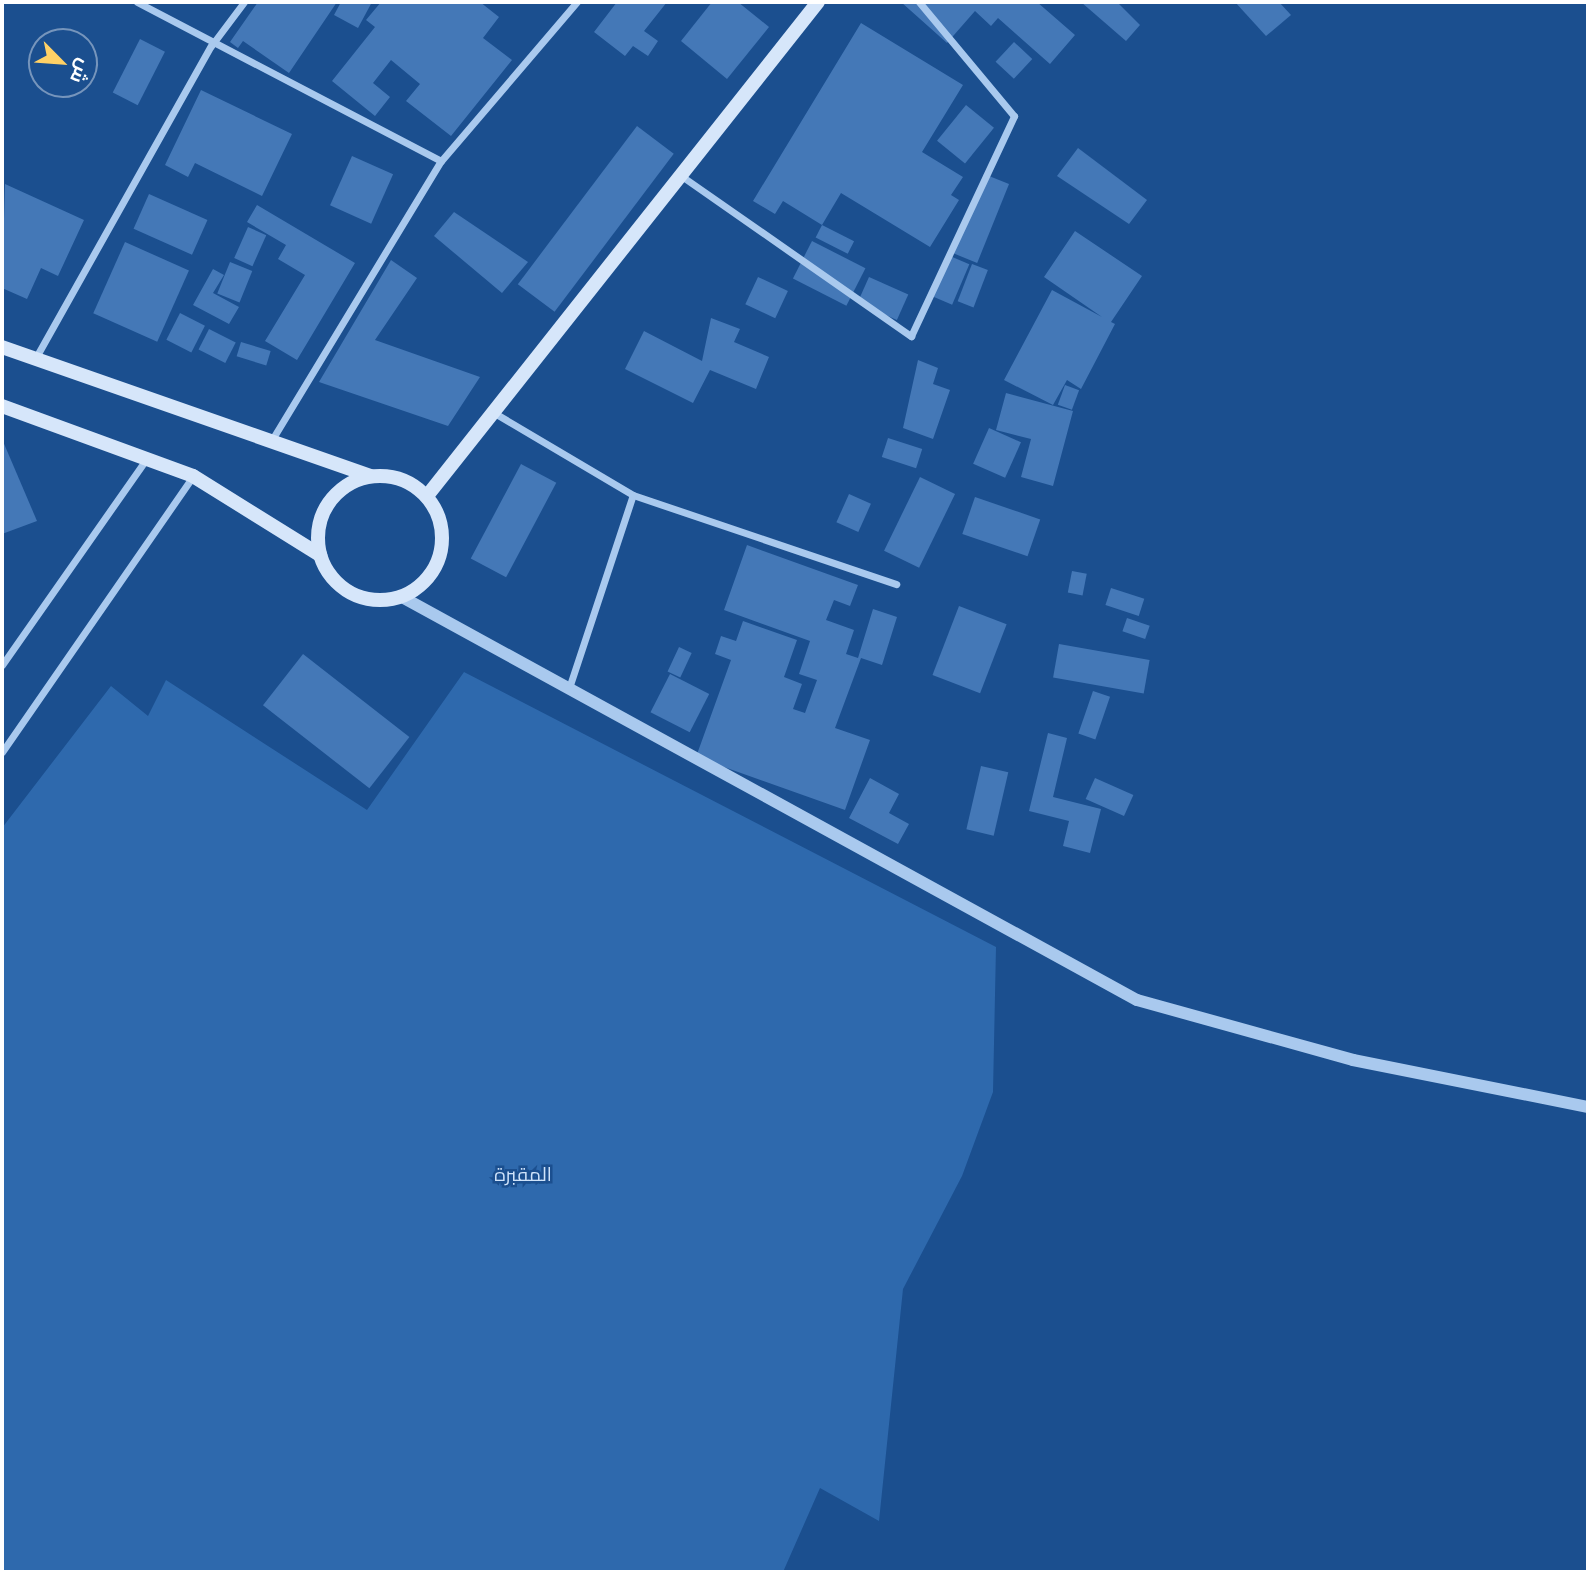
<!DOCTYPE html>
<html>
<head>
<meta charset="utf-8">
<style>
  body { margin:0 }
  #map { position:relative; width:1590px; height:1574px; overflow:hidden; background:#1b4f8f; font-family:Signika,Cairo,sans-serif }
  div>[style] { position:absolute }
  .green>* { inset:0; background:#2e69ad }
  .building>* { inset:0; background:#4478b7; transform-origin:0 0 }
  .minor>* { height:7px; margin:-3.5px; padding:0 3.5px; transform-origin:3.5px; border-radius:3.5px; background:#a9c9ee }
  .tertiary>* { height:12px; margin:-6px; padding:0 6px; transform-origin:6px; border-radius:6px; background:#a9c9ee }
  .secondary>* { height:14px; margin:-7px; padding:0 7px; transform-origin:7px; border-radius:7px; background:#d6e6fa }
  .secondary>.ring { margin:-7px; padding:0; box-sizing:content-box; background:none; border:14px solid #d6e6fa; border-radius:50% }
  span { translate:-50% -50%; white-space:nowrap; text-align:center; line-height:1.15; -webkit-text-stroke:5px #1b4f8f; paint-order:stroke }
  .park-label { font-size:19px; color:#cfe3fa }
  .frame { position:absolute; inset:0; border:4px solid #fff; pointer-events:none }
  .north { position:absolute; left:28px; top:28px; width:70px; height:70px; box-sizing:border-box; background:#1b4f8f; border:2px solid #7695bc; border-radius:50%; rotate:115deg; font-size:19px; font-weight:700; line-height:28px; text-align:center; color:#fff }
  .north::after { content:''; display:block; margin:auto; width:24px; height:32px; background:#ffd166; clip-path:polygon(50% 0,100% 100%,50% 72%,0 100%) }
</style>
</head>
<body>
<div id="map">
  <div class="green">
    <i style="clip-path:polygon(464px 672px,996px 947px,993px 1092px,962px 1176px,903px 1289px,879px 1521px,820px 1488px,783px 1572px,2px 1572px,2px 828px,111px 686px,148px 716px,166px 680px,367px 810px)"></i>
  </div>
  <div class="building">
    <i style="clip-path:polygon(258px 2px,337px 2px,289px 73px,243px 41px,238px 48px,230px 42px)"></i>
    <i style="clip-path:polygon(341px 2px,372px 2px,358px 28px,334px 15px)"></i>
    <i style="clip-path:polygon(381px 2px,480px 2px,499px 17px,483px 38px,512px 60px,451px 136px,406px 101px,420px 84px,391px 60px,373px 83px,390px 97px,375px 116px,332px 81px,375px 27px,366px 20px)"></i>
    <i style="clip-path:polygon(617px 2px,667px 2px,644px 31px,658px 41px,648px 56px,633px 46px,625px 56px,594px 32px)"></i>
    <i style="clip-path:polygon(712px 2px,738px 2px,769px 27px,727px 79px,681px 41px)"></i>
    <i style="clip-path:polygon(901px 2px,1037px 2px,1075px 35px,1050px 64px,998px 18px,991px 26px,975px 11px,947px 43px)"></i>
    <i style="clip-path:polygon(1081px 2px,1117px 2px,1140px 25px,1126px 41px)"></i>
    <i style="clip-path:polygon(1235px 2px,1279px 2px,1291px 15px,1266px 36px)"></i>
    <i style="clip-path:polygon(861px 23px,963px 85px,922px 152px,963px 177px,951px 195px,959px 200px,930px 247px,841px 193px,822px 225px,783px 201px,775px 214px,753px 201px)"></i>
    <i style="left:140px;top:39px;width:28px;height:60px;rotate:27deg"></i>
    <i style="left:1014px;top:42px;width:25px;height:27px;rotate:43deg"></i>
    <i style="clip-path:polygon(201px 90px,292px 134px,262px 196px,195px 163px,188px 177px,165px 165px)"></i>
    <i style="left:966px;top:105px;width:36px;height:46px;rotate:39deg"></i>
    <i style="left:637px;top:126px;width:46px;height:198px;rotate:37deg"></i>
    <i style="clip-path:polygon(1078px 148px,1147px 200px,1129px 224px,1057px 176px)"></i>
    <i style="left:352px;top:156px;width:45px;height:54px;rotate:24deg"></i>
    <i style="left:984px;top:174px;width:27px;height:85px;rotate:22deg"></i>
    <i style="clip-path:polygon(5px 184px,84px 220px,58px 276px,41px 268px,27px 299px,2px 288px)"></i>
    <i style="left:149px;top:194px;width:64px;height:38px;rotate:24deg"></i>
    <i style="clip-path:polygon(257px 205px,355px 263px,297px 360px,265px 341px,305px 275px,278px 259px,286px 245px,247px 222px)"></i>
    <i style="clip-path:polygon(454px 212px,528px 262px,502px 293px,434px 236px)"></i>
    <i style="left:822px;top:225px;width:36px;height:14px;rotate:27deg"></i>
    <i style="left:248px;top:227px;width:20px;height:34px;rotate:24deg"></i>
    <i style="clip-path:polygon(1075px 231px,1142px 276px,1111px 322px,1115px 324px,1081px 389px,1067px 380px,1053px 405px,1004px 380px,1052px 290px,1102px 317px,1044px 277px)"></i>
    <i style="left:812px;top:241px;width:60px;height:42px;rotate:27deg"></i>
    <i style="left:125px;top:242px;width:70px;height:78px;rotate:24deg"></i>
    <i style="left:950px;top:256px;width:21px;height:44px;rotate:23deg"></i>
    <i style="clip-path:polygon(391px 260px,417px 278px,375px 340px,480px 377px,448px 426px,319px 382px)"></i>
    <i style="left:230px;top:262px;width:24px;height:34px;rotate:22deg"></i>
    <i style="left:972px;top:264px;width:17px;height:40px;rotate:21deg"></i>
    <i style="clip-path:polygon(213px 269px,224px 275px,213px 293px,239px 307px,229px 324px,193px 305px)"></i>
    <i style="left:758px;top:277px;width:33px;height:30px;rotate:25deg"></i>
    <i style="left:869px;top:277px;width:43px;height:28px;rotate:24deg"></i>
    <i style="left:180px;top:313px;width:28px;height:30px;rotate:27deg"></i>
    <i style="clip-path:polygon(711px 318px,740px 329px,734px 342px,769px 357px,756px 389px,710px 370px,693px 403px,625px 369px,644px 331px,702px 361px)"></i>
    <i style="left:209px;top:329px;width:30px;height:23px;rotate:27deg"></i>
    <i style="left:241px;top:342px;width:31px;height:15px;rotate:17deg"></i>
    <i style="clip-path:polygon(918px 360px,938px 368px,933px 384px,950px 390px,933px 439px,903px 428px)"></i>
    <i style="left:1065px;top:385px;width:15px;height:21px;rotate:20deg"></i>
    <i style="clip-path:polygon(1006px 393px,1073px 411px,1053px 486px,1021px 477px,1031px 439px,996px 430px)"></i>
    <i style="left:989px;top:428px;width:35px;height:39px;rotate:24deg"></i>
    <i style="left:888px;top:438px;width:36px;height:20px;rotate:18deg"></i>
    <i style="clip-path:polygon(2px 439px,37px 521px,2px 534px)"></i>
    <i style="left:521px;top:464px;width:40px;height:107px;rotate:28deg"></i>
    <i style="left:920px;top:477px;width:39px;height:82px;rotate:26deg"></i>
    <i style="left:849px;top:494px;width:24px;height:31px;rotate:24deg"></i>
    <i style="left:975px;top:497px;width:69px;height:39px;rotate:19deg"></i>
    <i style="clip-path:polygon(747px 545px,858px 585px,850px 606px,834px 600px,826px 620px,854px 630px,846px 654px,858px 658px,873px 609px,897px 617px,882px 665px,861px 658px,835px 728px,870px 740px,845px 810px,696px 757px,731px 660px,715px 654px,721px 636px,736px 641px,743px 621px,797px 640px,784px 677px,802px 684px,793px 709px,805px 713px,817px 680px,799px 674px,810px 641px,724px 610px)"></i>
    <i style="left:1072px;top:571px;width:15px;height:22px;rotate:11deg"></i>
    <i style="left:1111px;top:588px;width:35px;height:18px;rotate:18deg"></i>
    <i style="left:959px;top:606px;width:51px;height:74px;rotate:21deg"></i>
    <i style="left:1127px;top:618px;width:24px;height:14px;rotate:19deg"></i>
    <i style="left:1059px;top:644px;width:92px;height:34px;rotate:10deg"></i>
    <i style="left:679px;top:647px;width:14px;height:27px;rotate:25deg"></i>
    <i style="left:303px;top:654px;width:135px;height:65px;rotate:38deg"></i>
    <i style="left:670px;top:674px;width:44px;height:43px;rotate:27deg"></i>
    <i style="left:1093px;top:691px;width:18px;height:45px;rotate:19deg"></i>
    <i style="clip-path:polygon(1048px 733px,1067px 738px,1053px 797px,1101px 809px,1090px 853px,1063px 846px,1069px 821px,1029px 811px)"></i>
    <i style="left:981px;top:766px;width:28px;height:65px;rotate:13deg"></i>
    <i style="clip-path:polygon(870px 778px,899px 794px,889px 813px,909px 824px,898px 844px,849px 818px)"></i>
    <i style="left:1095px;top:778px;width:42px;height:23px;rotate:24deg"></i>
  </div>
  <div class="minor">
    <i style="left:137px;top:2px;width:343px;rotate:27.6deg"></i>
    <i style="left:680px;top:175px;width:282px;rotate:34.9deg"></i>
    <i style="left:911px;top:336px;width:243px;rotate:-64.9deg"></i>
    <i style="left:1014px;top:116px;width:148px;rotate:-129.8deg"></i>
    <i style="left:35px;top:359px;width:359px;rotate:-60.7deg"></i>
    <i style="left:211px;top:46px;width:55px;rotate:-53.1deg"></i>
    <i style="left:491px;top:411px;width:165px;rotate:30.6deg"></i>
    <i style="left:633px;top:495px;width:278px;rotate:18.7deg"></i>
    <i style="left:273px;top:438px;width:324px;rotate:-58.8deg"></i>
    <i style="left:441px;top:161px;width:209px;rotate:-49.5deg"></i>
    <i style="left:2px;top:665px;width:251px;rotate:-55deg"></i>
    <i style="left:569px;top:688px;width:203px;rotate:-71.7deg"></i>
    <i style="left:2px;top:752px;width:336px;rotate:-55.3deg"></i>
  </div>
  <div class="tertiary">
    <i style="left:402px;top:597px;width:838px;rotate:28.74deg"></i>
    <i style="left:1137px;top:1000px;width:224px;rotate:15.5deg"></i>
    <i style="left:1353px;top:1060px;width:240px;rotate:11.3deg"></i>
  </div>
  <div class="secondary">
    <i style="left:2px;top:347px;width:390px;rotate:19.3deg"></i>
    <i style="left:2px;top:406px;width:203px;rotate:20.1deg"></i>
    <i style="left:193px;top:476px;width:150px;rotate:31.9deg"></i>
    <i class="ring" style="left:318px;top:476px;width:110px;height:110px"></i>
    <i style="left:427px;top:496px;width:630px;rotate:-51.64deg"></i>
  </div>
  <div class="park-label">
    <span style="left:523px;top:1176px">المقبرة</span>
  </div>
  <div class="frame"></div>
  <div class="north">ش</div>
</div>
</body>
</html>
